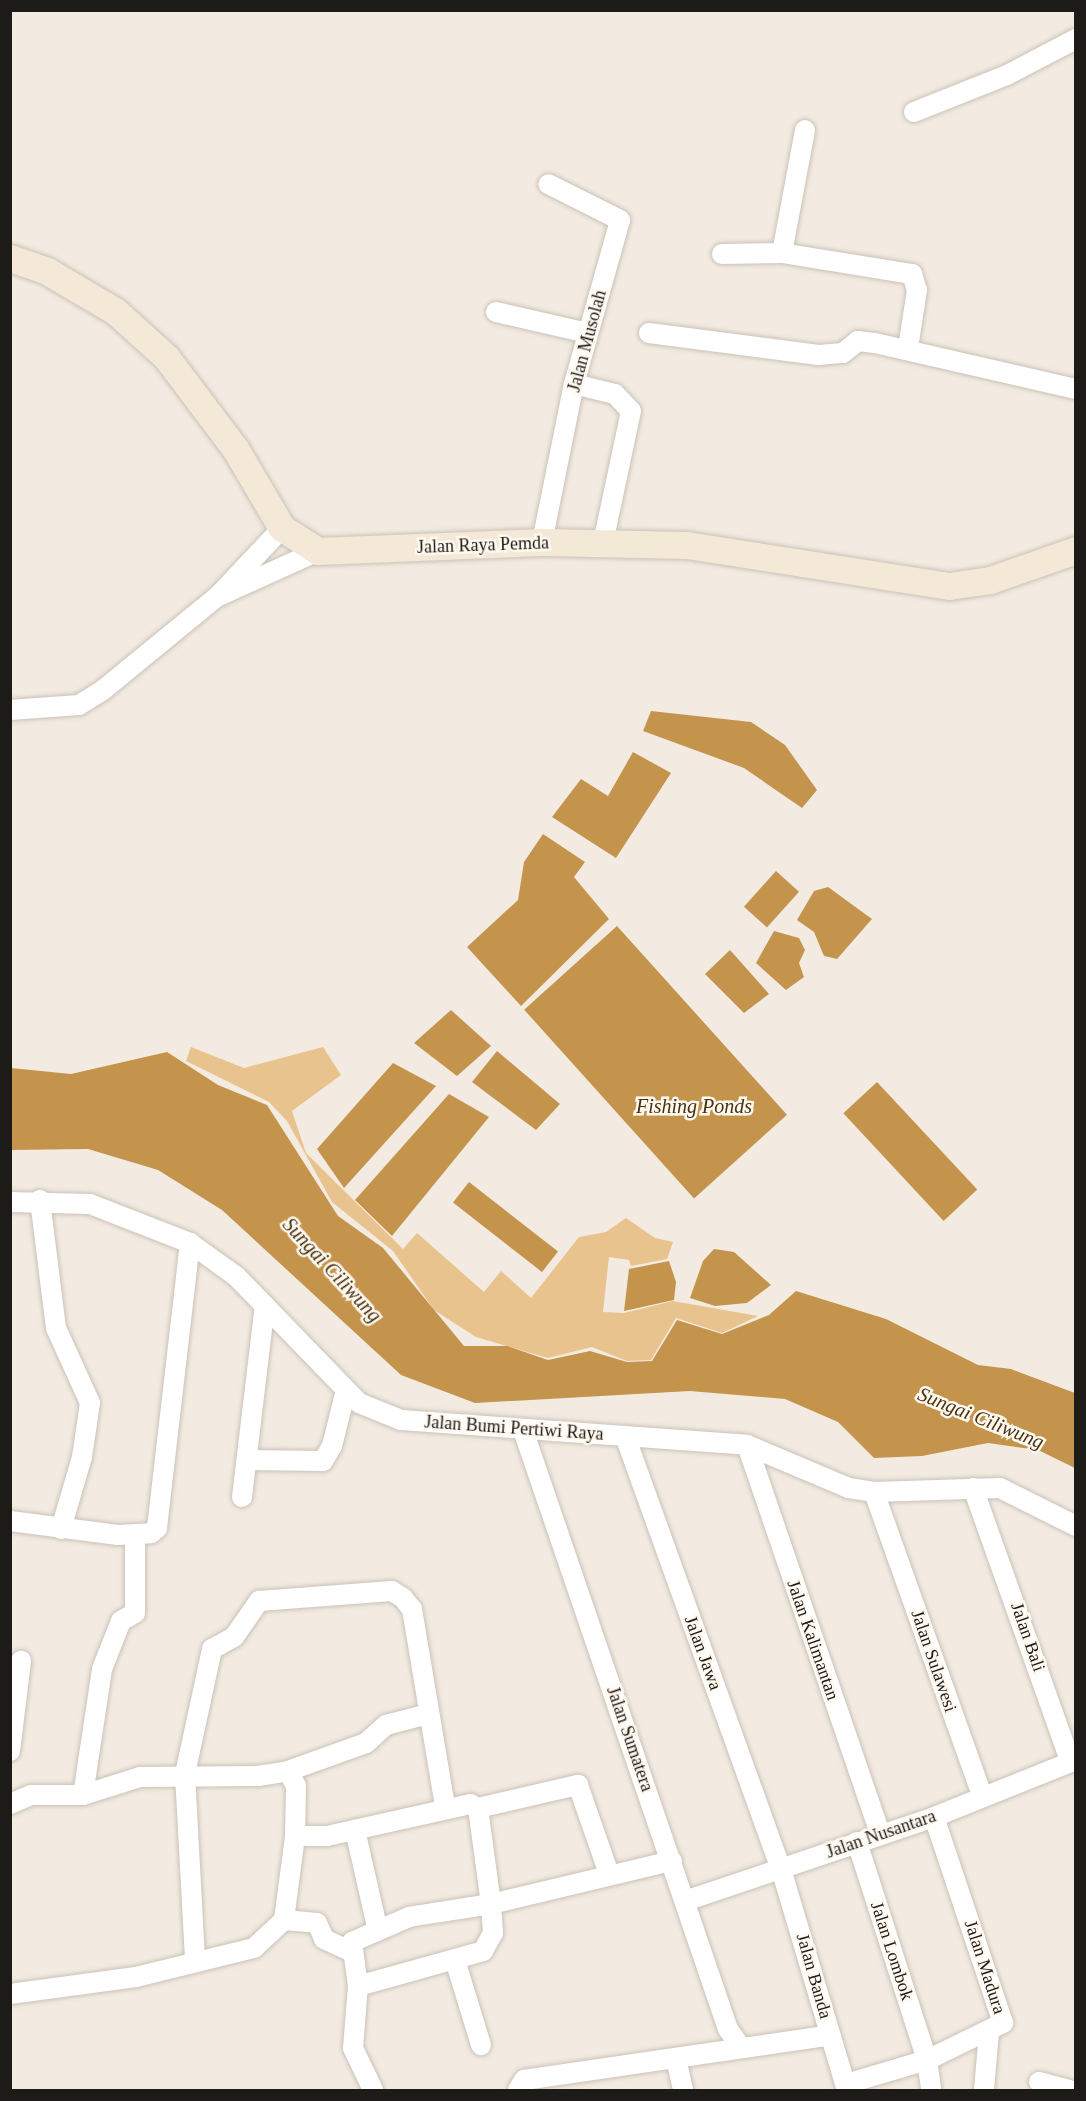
<!DOCTYPE html>
<html>
<head>
<meta charset="utf-8">
<style>
  body { margin:0 }
  #map { position:relative; width:1086px; height:2101px; overflow:hidden; background:#f3ebe1; font-family:"Times New Roman",serif }
  div>[style] { position:absolute }
  .green>* { inset:0; background:#e9c38e }
  .water>* { inset:0; background:#c4944d; transform-origin:0 0 }
  .roads { filter:drop-shadow(0 0 2px #cac2b8) drop-shadow(0 0 2px #cac2b8) }
  .street>* { height:20px; margin:-10px; padding:0 10px; transform-origin:10px; border-radius:10px; background:#fff }
  .secondary>* { height:27px; margin:-13.5px; padding:0 13.5px; transform-origin:13.5px; border-radius:13.5px; background:#f4e8d6 }
  span { translate:-50% -50%; white-space:nowrap; text-align:center; line-height:1.15; -webkit-text-stroke:5px #fff9f0; paint-order:stroke }
  .street-label { font-size:18px; color:#1d1b17 }
  .water-label { font-size:20px; color:#463112; font-style:italic }
  .frame { position:absolute; inset:0; border:12px solid #1d1b17; pointer-events:none }
</style>
</head>
<body>
<div id="map">
  <div class="green">
    <i style="clip-path:polygon(191px 1047px,244px 1068px,323px 1047px,341px 1075px,292px 1111px,306px 1153px,403px 1249px,417px 1233px,484px 1292px,501px 1271px,531px 1298px,579px 1237px,606px 1232px,626px 1218px,655px 1238px,673px 1242px,667px 1259px,631px 1266px,629px 1260px,609px 1257px,603px 1312px,624px 1313px,673px 1301px,758px 1316px,722px 1333px,676px 1318px,651px 1360px,627px 1361px,592px 1347px,548px 1358px,476px 1337px,434px 1310px,393px 1251px,332px 1202px,287px 1121px,269px 1102px,186px 1061px)"></i>
  </div>
  <div class="water">
    <i style="clip-path:polygon(651px 711px,751px 722px,785px 745px,817px 790px,802px 808px,744px 768px,643px 731px)"></i>
    <i style="clip-path:polygon(633px 752px,671px 773px,616px 858px,552px 817px,581px 779px,608px 796px)"></i>
    <i style="clip-path:polygon(543px 834px,585px 862px,574px 877px,609px 919px,521px 1006px,467px 947px,518px 900px,524px 862px)"></i>
    <i style="left:776px;top:871px;width:31px;height:48px;rotate:42deg"></i>
    <i style="clip-path:polygon(828px 887px,872px 919px,837px 959px,824px 956px,814px 932px,797px 920px,814px 891px)"></i>
    <i style="left:617px;top:926px;width:254px;height:125px;rotate:48deg"></i>
    <i style="clip-path:polygon(774px 931px,799px 938px,805px 950px,799px 963px,804px 977px,786px 990px,756px 963px)"></i>
    <i style="clip-path:polygon(730px 950px,769px 994px,744px 1013px,705px 974px)"></i>
    <i style="clip-path:polygon(451px 1010px,491px 1046px,457px 1076px,414px 1043px)"></i>
    <i style="clip-path:polygon(497px 1051px,560px 1104px,536px 1130px,472px 1082px)"></i>
    <i style="clip-path:polygon(167px 1052px,218px 1085px,267px 1105px,338px 1216px,383px 1248px,464px 1346px,507px 1346px,548px 1360px,590px 1351px,627px 1362px,652px 1361px,677px 1320px,722px 1334px,769px 1315px,796px 1291px,886px 1319px,978px 1365px,1011px 1369px,1075px 1393px,1075px 1468px,1038px 1450px,988px 1443px,922px 1456px,874px 1458px,838px 1422px,785px 1399px,690px 1391px,475px 1403px,401px 1375px,222px 1210px,158px 1170px,88px 1149px,11px 1150px,11px 1068px,71px 1074px)"></i>
    <i style="clip-path:polygon(393px 1063px,436px 1086px,344px 1188px,317px 1149px)"></i>
    <i style="left:877px;top:1082px;width:147px;height:46px;rotate:47deg"></i>
    <i style="clip-path:polygon(449px 1094px,489px 1117px,392px 1236px,355px 1200px)"></i>
    <i style="left:469px;top:1182px;width:113px;height:26px;rotate:38deg"></i>
    <i style="clip-path:polygon(714px 1249px,734px 1252px,771px 1285px,747px 1303px,715px 1306px,690px 1298px,703px 1261px)"></i>
    <i style="clip-path:polygon(669px 1261px,676px 1282px,674px 1300px,624px 1311px,629px 1269px)"></i>
  </div>
  <div class="roads">
    <div class="street">
      <i style="left:914px;top:112px;width:100px;rotate:-21.7deg"></i>
      <i style="left:1007px;top:75px;width:78px;rotate:-27.6deg"></i>
      <i style="left:782px;top:253px;width:125px;rotate:-79.4deg"></i>
      <i style="left:722px;top:254px;width:60px;rotate:-1deg"></i>
      <i style="left:782px;top:253px;width:132px;rotate:9.2deg"></i>
      <i style="left:912px;top:274px;width:17px;rotate:73deg"></i>
      <i style="left:917px;top:290px;width:59px;rotate:98.8deg"></i>
      <i style="left:496px;top:312px;width:94px;rotate:12.9deg"></i>
      <i style="left:649px;top:333px;width:171px;rotate:7.4deg"></i>
      <i style="left:819px;top:355px;width:24px;rotate:-5deg"></i>
      <i style="left:843px;top:353px;width:19px;rotate:-39deg"></i>
      <i style="left:858px;top:341px;width:17px;rotate:7deg"></i>
      <i style="left:875px;top:343px;width:206px;rotate:12.9deg"></i>
      <i style="left:574px;top:384px;width:42px;rotate:13.7deg"></i>
      <i style="left:615px;top:394px;width:23px;rotate:47deg"></i>
      <i style="left:631px;top:411px;width:135px;rotate:102deg"></i>
      <i style="left:542px;top:542px;width:161px;rotate:-78.6deg"></i>
      <i style="left:574px;top:384px;width:170px;rotate:-74.3deg"></i>
      <i style="left:620px;top:220px;width:80px;rotate:-153.4deg"></i>
      <i style="left:221px;top:595px;width:107px;rotate:-24.4deg"></i>
      <i style="left:10px;top:710px;width:69px;rotate:-4.1deg"></i>
      <i style="left:79px;top:705px;width:28px;rotate:-32deg"></i>
      <i style="left:103px;top:690px;width:149px;rotate:-39.3deg"></i>
      <i style="left:218px;top:596px;width:93px;rotate:-46.7deg"></i>
      <i style="left:40px;top:1200px;width:129px;rotate:82.9deg"></i>
      <i style="left:56px;top:1328px;width:82px;rotate:65.6deg"></i>
      <i style="left:90px;top:1403px;width:55px;rotate:98.4deg"></i>
      <i style="left:82px;top:1457px;width:75px;rotate:106.3deg"></i>
      <i style="left:10px;top:1202px;width:80px;rotate:1.4deg"></i>
      <i style="left:90px;top:1204px;width:107px;rotate:21.3deg"></i>
      <i style="left:190px;top:1243px;width:57px;rotate:35.7deg"></i>
      <i style="left:236px;top:1276px;width:177px;rotate:45.9deg"></i>
      <i style="left:359px;top:1403px;width:45px;rotate:22deg"></i>
      <i style="left:401px;top:1420px;width:347px;rotate:4.1deg"></i>
      <i style="left:747px;top:1445px;width:111px;rotate:22.9deg"></i>
      <i style="left:849px;top:1488px;width:25px;rotate:9deg"></i>
      <i style="left:874px;top:1492px;width:126px;rotate:-1.8deg"></i>
      <i style="left:1000px;top:1488px;width:85px;rotate:26.6deg"></i>
      <i style="left:523px;top:1430px;width:633px;rotate:71.11deg"></i>
      <i style="left:728px;top:2029px;width:21px;rotate:55deg"></i>
      <i style="left:625px;top:1436px;width:460px;rotate:70.2deg"></i>
      <i style="left:781px;top:1869px;width:231px;rotate:73.4deg"></i>
      <i style="left:747px;top:1445px;width:411px;rotate:71.1deg"></i>
      <i style="left:247px;top:1460px;width:76px;rotate:0.8deg"></i>
      <i style="left:323px;top:1461px;width:17px;rotate:-59deg"></i>
      <i style="left:332px;top:1446px;width:58px;rotate:-76deg"></i>
      <i style="left:973px;top:1488px;width:289px;rotate:70.4deg"></i>
      <i style="left:874px;top:1492px;width:323px;rotate:70.4deg"></i>
      <i style="left:242px;top:1497px;width:193px;rotate:-83.2deg"></i>
      <i style="left:10px;top:1521px;width:109px;rotate:7.4deg"></i>
      <i style="left:118px;top:1535px;width:33px;rotate:-3deg"></i>
      <i style="left:151px;top:1533px;width:8px;rotate:-40deg"></i>
      <i style="left:157px;top:1528px;width:287px;rotate:-83.4deg"></i>
      <i style="left:10px;top:1751px;width:91px;rotate:-83deg"></i>
      <i style="left:288px;top:1771px;width:83px;rotate:-19.7deg"></i>
      <i style="left:366px;top:1743px;width:27px;rotate:-42deg"></i>
      <i style="left:386px;top:1725px;width:43px;rotate:-14.7deg"></i>
      <i style="left:83px;top:1795px;width:127px;rotate:-81.4deg"></i>
      <i style="left:102px;top:1669px;width:52px;rotate:-68.4deg"></i>
      <i style="left:121px;top:1621px;width:16px;rotate:-30deg"></i>
      <i style="left:135px;top:1613px;width:78px;rotate:-90deg"></i>
      <i style="left:10px;top:1804px;width:23px;rotate:-23deg"></i>
      <i style="left:31px;top:1795px;width:52px"></i>
      <i style="left:83px;top:1795px;width:60px;rotate:-17.5deg"></i>
      <i style="left:140px;top:1777px;width:118px;rotate:-0.5deg"></i>
      <i style="left:258px;top:1776px;width:30px;rotate:-9deg"></i>
      <i style="left:288px;top:1771px;width:17px;rotate:62deg"></i>
      <i style="left:296px;top:1786px;width:50px;rotate:91.1deg"></i>
      <i style="left:295px;top:1836px;width:32px"></i>
      <i style="left:327px;top:1836px;width:147px;rotate:-12.6deg"></i>
      <i style="left:470px;top:1804px;width:9px;rotate:27deg"></i>
      <i style="left:478px;top:1808px;width:97px;rotate:82.3deg"></i>
      <i style="left:491px;top:1904px;width:186px;rotate:-13.4deg"></i>
      <i style="left:478px;top:1808px;width:103px;rotate:-13deg"></i>
      <i style="left:578px;top:1785px;width:94px;rotate:70.8deg"></i>
      <i style="left:355px;top:1830px;width:99px;rotate:77.2deg"></i>
      <i style="left:857px;top:1842px;width:229px;rotate:72.2deg"></i>
      <i style="left:927px;top:2060px;width:30px;rotate:82deg"></i>
      <i style="left:685px;top:1901px;width:263px;rotate:-18.6deg"></i>
      <i style="left:934px;top:1817px;width:153px;rotate:-21.9deg"></i>
      <i style="left:284px;top:1920px;width:33px;rotate:5deg"></i>
      <i style="left:317px;top:1923px;width:17px;rotate:66deg"></i>
      <i style="left:324px;top:1939px;width:29px;rotate:25deg"></i>
      <i style="left:195px;top:1959px;width:185px;rotate:-93.1deg"></i>
      <i style="left:185px;top:1774px;width:128px;rotate:-77.8deg"></i>
      <i style="left:212px;top:1649px;width:25px;rotate:-29deg"></i>
      <i style="left:234px;top:1637px;width:44px;rotate:-55.2deg"></i>
      <i style="left:259px;top:1601px;width:133px;rotate:-4.3deg"></i>
      <i style="left:392px;top:1591px;width:13px;rotate:32deg"></i>
      <i style="left:403px;top:1598px;width:14px;rotate:51deg"></i>
      <i style="left:412px;top:1609px;width:200px;rotate:80.5deg"></i>
      <i style="left:455px;top:1960px;width:89px;rotate:73deg"></i>
      <i style="left:358px;top:1986px;width:130px;rotate:-15.6deg"></i>
      <i style="left:483px;top:1951px;width:21px;rotate:-61deg"></i>
      <i style="left:493px;top:1933px;width:29px;rotate:-94deg"></i>
      <i style="left:491px;top:1904px;width:83px;rotate:171deg"></i>
      <i style="left:409px;top:1917px;width:62px;rotate:156.3deg"></i>
      <i style="left:352px;top:1942px;width:44px;rotate:82.2deg"></i>
      <i style="left:358px;top:1986px;width:62px;rotate:94.6deg"></i>
      <i style="left:353px;top:2048px;width:47px;rotate:64.5deg"></i>
      <i style="left:10px;top:1994px;width:127px;rotate:-7.7deg"></i>
      <i style="left:136px;top:1977px;width:122px;rotate:-13.8deg"></i>
      <i style="left:254px;top:1948px;width:41px;rotate:-43deg"></i>
      <i style="left:284px;top:1920px;width:85px;rotate:-82.5deg"></i>
      <i style="left:676px;top:2059px;width:32px;rotate:77deg"></i>
      <i style="left:1039px;top:2082px;width:31px;rotate:15deg"></i>
      <i style="left:846px;top:2084px;width:84px;rotate:-16.5deg"></i>
      <i style="left:927px;top:2060px;width:85px;rotate:-26deg"></i>
      <i style="left:1003px;top:2023px;width:217px;rotate:-108.5deg"></i>
      <i style="left:518px;top:2090px;width:12px;rotate:-59deg"></i>
      <i style="left:524px;top:2080px;width:310px;rotate:-8.3deg"></i>
      <i style="left:984px;top:2090px;width:58px;rotate:-85.1deg"></i>
    </div>
    <div class="secondary">
      <i style="left:10px;top:258px;width:39px;rotate:19deg"></i>
      <i style="left:47px;top:271px;width:79px;rotate:30.5deg"></i>
      <i style="left:115px;top:311px;width:69px;rotate:42deg"></i>
      <i style="left:166px;top:357px;width:116px;rotate:53deg"></i>
      <i style="left:236px;top:450px;width:91px;rotate:59.5deg"></i>
      <i style="left:282px;top:528px;width:43px;rotate:32.6deg"></i>
      <i style="left:318px;top:551px;width:224px;rotate:-2.3deg"></i>
      <i style="left:542px;top:542px;width:145px;rotate:1.2deg"></i>
      <i style="left:687px;top:545px;width:265px;rotate:8.9deg"></i>
      <i style="left:949px;top:586px;width:41px;rotate:-8.3deg"></i>
      <i style="left:990px;top:580px;width:91px;rotate:-19.2deg"></i>
    </div>
  </div>
  <div class="street-label">
    <span style="left:587px;top:341px;rotate:-75deg">Jalan Musolah</span>
    <span style="left:483px;top:545px;rotate:-2deg">Jalan Raya Pemda</span>
    <span style="left:514px;top:1428px;rotate:4deg">Jalan Bumi Pertiwi Raya</span>
    <span style="left:1028px;top:1637px;rotate:71deg">Jalan Bali</span>
    <span style="left:813px;top:1640px;rotate:71deg">Jalan Kalimantan</span>
    <span style="left:703px;top:1653px;rotate:70deg">Jalan Jawa</span>
    <span style="left:934px;top:1661px;rotate:71deg">Jalan Sulawesi</span>
    <span style="left:630px;top:1739px;rotate:71deg">Jalan Sumatera</span>
    <span style="left:881px;top:1834px;rotate:-19deg">Jalan Nusantara</span>
    <span style="left:892px;top:1951px;rotate:72deg">Jalan Lombok</span>
    <span style="left:985px;top:1967px;rotate:72deg">Jalan Madura</span>
    <span style="left:814px;top:1976px;rotate:74deg">Jalan Banda</span>
  </div>
  <div class="water-label">
    <span style="left:694px;top:1106px">Fishing Ponds</span>
    <span style="left:332px;top:1270px;rotate:47deg">Sungai Ciliwung</span>
    <span style="left:981px;top:1418px;rotate:22deg">Sungai Ciliwung</span>
  </div>
  <div class="frame"></div>
</div>
</body>
</html>
